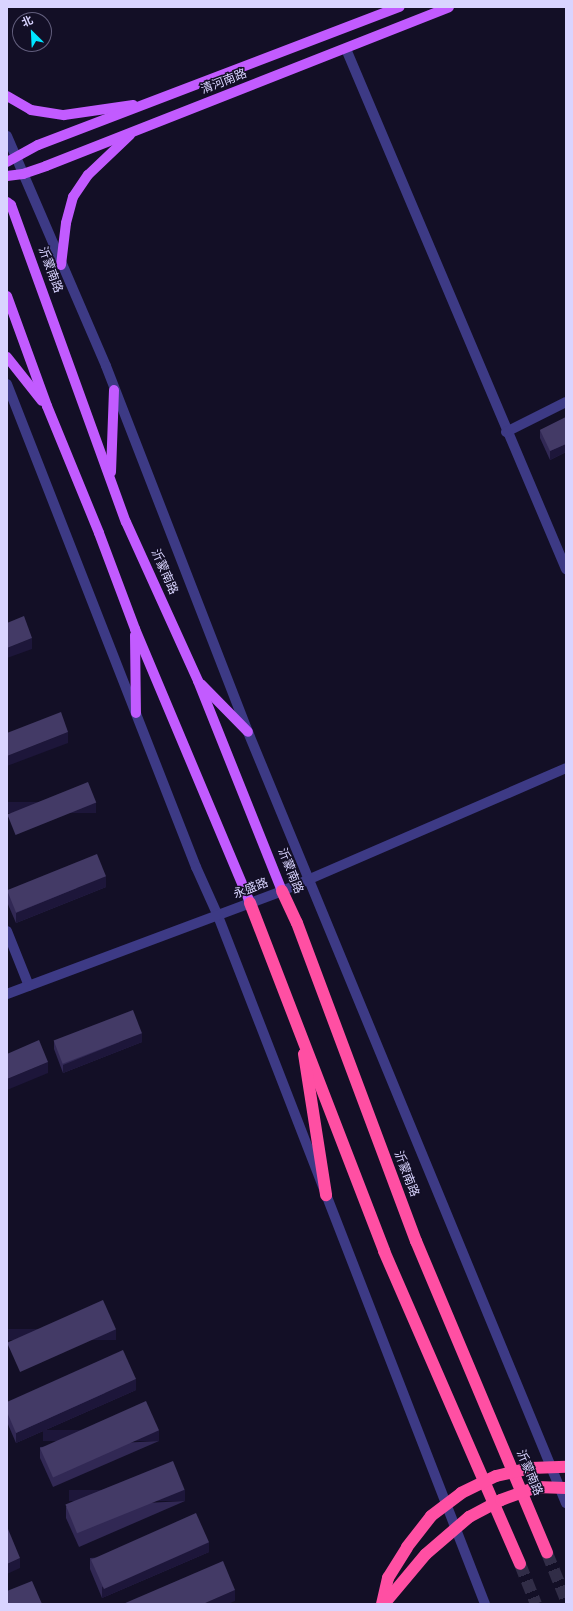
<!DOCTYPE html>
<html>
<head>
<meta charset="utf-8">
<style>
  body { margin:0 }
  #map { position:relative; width:573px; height:1611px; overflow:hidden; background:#130f26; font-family:Figtree,"Noto Sans SC",sans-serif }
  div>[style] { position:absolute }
  .highway-tunnel>* { height:12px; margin-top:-6px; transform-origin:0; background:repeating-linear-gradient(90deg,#312d47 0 12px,transparent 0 18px) }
  .minor>* { height:10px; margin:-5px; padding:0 5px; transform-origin:5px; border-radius:5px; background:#3d3a85 }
  .major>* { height:10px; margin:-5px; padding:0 5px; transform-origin:5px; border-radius:5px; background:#c25bff }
  .highway>* { height:12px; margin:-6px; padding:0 6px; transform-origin:6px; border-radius:6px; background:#ff4fa3 }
  .highway-bridge>* { height:12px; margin:-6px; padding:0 6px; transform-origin:6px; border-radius:6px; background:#ff4fa3 }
  .wall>* { inset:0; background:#312854 }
  .shaded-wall>* { inset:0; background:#1d163a; transform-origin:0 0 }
  .building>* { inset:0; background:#433a66; transform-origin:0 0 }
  span { translate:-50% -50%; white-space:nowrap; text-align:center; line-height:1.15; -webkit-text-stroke:3px #130f26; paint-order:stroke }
  .street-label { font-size:12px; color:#d9d4ff }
  .frame { position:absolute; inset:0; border:8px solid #d9d4ff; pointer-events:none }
  .north { position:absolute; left:12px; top:12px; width:40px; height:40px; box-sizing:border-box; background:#130f26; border:1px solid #625e7d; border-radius:50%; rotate:336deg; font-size:11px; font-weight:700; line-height:16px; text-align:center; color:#d9d4ff }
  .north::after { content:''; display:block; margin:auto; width:14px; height:18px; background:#00e5ff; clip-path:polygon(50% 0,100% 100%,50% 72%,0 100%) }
</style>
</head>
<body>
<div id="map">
  <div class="highway-tunnel">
    <i style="left:547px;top:1553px;width:51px;rotate:68deg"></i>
    <i style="left:520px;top:1564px;width:43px;rotate:68.2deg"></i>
  </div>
  <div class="minor">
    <i style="left:346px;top:49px;width:565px;rotate:67.07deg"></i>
    <i style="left:7px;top:136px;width:250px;rotate:66.7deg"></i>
    <i style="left:106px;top:366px;width:393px;rotate:68.8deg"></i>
    <i style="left:248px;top:732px;width:834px;rotate:67.59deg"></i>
    <i style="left:7px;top:384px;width:519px;rotate:68.63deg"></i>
    <i style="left:196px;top:867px;width:54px;rotate:65.8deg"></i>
    <i style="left:218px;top:916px;width:738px;rotate:68.79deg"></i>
    <i style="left:506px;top:432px;width:67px;rotate:-26.6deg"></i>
    <i style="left:7px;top:931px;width:59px;rotate:68.2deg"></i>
    <i style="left:7px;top:994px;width:294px;rotate:-20.5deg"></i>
    <i style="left:282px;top:891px;width:309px;rotate:-23.4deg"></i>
  </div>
  <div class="major">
    <i style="left:7px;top:96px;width:28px;rotate:30deg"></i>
    <i style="left:31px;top:110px;width:33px;rotate:9deg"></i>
    <i style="left:64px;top:115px;width:70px;rotate:-8.2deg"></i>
    <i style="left:7px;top:162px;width:35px;rotate:-29deg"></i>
    <i style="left:38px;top:145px;width:387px;rotate:-20.9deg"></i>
    <i style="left:7px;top:176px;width:16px;rotate:-7deg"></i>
    <i style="left:23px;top:174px;width:24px;rotate:-19deg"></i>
    <i style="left:46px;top:166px;width:433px;rotate:-21.5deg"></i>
    <i style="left:7px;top:202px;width:5px;rotate:37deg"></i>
    <i style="left:11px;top:205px;width:337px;rotate:70.1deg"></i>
    <i style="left:126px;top:522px;width:175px;rotate:65.6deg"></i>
    <i style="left:198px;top:681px;width:226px;rotate:68.2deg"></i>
    <i style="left:61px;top:265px;width:42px;rotate:-83.2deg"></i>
    <i style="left:66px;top:223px;width:27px;rotate:-75deg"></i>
    <i style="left:73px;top:197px;width:27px;rotate:-56deg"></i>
    <i style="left:88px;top:175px;width:58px;rotate:-43.6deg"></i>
    <i style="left:7px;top:296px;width:117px;rotate:70deg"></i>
    <i style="left:47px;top:406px;width:137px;rotate:67.7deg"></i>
    <i style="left:99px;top:533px;width:103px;rotate:69.4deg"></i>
    <i style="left:135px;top:629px;width:297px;rotate:67.2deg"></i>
    <i style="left:7px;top:357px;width:56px;rotate:51.5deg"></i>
    <i style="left:111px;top:472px;width:82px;rotate:-87.9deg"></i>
    <i style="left:135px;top:635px;width:78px;rotate:89.3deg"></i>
    <i style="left:201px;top:684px;width:67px;rotate:45.6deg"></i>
  </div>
  <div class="highway">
    <i style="left:282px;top:891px;width:35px;rotate:65deg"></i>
    <i style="left:297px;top:923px;width:340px;rotate:69.5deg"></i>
    <i style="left:416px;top:1241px;width:338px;rotate:67.2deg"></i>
    <i style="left:250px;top:903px;width:373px;rotate:68.9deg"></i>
    <i style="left:384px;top:1251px;width:341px;rotate:66.5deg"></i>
    <i style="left:304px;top:1054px;width:143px;rotate:81.1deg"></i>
    <i style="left:382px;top:1604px;width:27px;rotate:-77deg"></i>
    <i style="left:388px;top:1578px;width:36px;rotate:-58deg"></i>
  </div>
  <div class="highway-bridge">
    <i style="left:407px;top:1547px;width:39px;rotate:-52deg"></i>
    <i style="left:431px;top:1516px;width:38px;rotate:-37deg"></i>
    <i style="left:461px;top:1493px;width:39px;rotate:-26deg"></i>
    <i style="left:496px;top:1476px;width:36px;rotate:-13deg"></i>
    <i style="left:531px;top:1468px;width:35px;rotate:-2deg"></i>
    <i style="left:384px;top:1604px;width:65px;rotate:-50deg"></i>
    <i style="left:426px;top:1554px;width:57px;rotate:-40.7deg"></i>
    <i style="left:469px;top:1517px;width:36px;rotate:-28deg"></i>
    <i style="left:501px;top:1500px;width:37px;rotate:-20deg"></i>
    <i style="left:536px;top:1487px;width:30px;rotate:2deg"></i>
  </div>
  <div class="wall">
    <i style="clip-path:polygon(566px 417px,566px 452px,550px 460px,540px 438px,540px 430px)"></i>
    <i style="clip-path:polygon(106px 887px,16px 923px,7px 902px,7px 890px)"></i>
    <i style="clip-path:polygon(54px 1041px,142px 1042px,63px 1073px,54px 1049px)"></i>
    <i style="clip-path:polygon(136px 1390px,16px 1443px,7px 1422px,7px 1402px)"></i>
    <i style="clip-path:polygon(159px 1441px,53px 1487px,40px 1458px,40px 1447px)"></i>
    <i style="clip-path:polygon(185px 1501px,79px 1547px,66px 1518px,66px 1507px)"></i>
    <i style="clip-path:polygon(209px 1552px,102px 1598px,90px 1569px,90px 1558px)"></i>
  </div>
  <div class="shaded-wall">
    <i style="clip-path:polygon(566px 444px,566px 452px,550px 460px,550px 451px)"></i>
    <i style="clip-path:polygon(32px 638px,32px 649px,7px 658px,7px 648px)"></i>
    <i style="clip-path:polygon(68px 732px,68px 743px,7px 766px,7px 756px)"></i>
    <i style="left:96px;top:802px;width:11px;height:95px;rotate:90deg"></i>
    <i style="clip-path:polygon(106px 876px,106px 887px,16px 923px,16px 913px)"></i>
    <i style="clip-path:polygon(142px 1033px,142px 1042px,63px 1073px,63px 1065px)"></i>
    <i style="clip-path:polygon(48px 1062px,48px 1073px,7px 1090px,7px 1079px)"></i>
    <i style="left:116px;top:1329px;width:11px;height:120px;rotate:90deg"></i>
    <i style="clip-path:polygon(136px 1379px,136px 1390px,16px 1443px,16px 1433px)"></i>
    <i style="left:159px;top:1430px;width:11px;height:116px;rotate:90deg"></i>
    <i style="left:185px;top:1490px;width:11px;height:116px;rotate:90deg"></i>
    <i style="clip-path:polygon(209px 1542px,209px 1552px,102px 1598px,102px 1587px)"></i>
    <i style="clip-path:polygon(20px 1558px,20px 1568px,7px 1574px,7px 1564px)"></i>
    <i style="clip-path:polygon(235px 1590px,235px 1601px,228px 1604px,203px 1604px)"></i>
  </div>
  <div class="building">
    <i style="clip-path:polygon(566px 417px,566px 444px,550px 451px,540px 430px)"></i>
    <i style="clip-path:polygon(24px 616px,32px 638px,7px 648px,7px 623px)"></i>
    <i style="clip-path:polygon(61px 712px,68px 732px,7px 756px,7px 733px)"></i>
    <i style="left:88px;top:782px;width:22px;height:87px;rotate:68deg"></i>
    <i style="left:97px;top:854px;width:24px;height:97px;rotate:68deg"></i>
    <i style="left:133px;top:1010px;width:25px;height:85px;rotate:69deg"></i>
    <i style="clip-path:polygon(39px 1040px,48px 1062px,7px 1079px,7px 1054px)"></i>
    <i style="left:103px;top:1300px;width:32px;height:105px;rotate:66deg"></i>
    <i style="clip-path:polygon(123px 1350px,136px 1379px,16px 1433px,7px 1412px,7px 1402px)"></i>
    <i style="left:146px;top:1401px;width:32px;height:116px;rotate:66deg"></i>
    <i style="left:173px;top:1461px;width:31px;height:116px;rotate:68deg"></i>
    <i style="left:196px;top:1513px;width:32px;height:115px;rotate:66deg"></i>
    <i style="clip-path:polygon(7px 1529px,8px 1529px,20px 1558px,7px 1564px)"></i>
    <i style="clip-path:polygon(223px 1561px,235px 1590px,203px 1604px,123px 1604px)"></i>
    <i style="clip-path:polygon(32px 1581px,42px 1604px,7px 1604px,7px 1591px)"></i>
  </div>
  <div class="street-label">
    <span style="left:224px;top:82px;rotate:-21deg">清河南路</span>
    <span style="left:50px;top:270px;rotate:70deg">沂蒙南路</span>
    <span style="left:164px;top:572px;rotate:66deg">沂蒙南路</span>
    <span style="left:290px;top:871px;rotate:68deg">沂蒙南路</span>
    <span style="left:251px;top:889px;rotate:-21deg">永盛路</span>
    <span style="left:406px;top:1174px;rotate:69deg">沂蒙南路</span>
    <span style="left:529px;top:1473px;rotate:67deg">沂蒙南路</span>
  </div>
  <div class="frame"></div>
  <div class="north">北</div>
</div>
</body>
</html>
